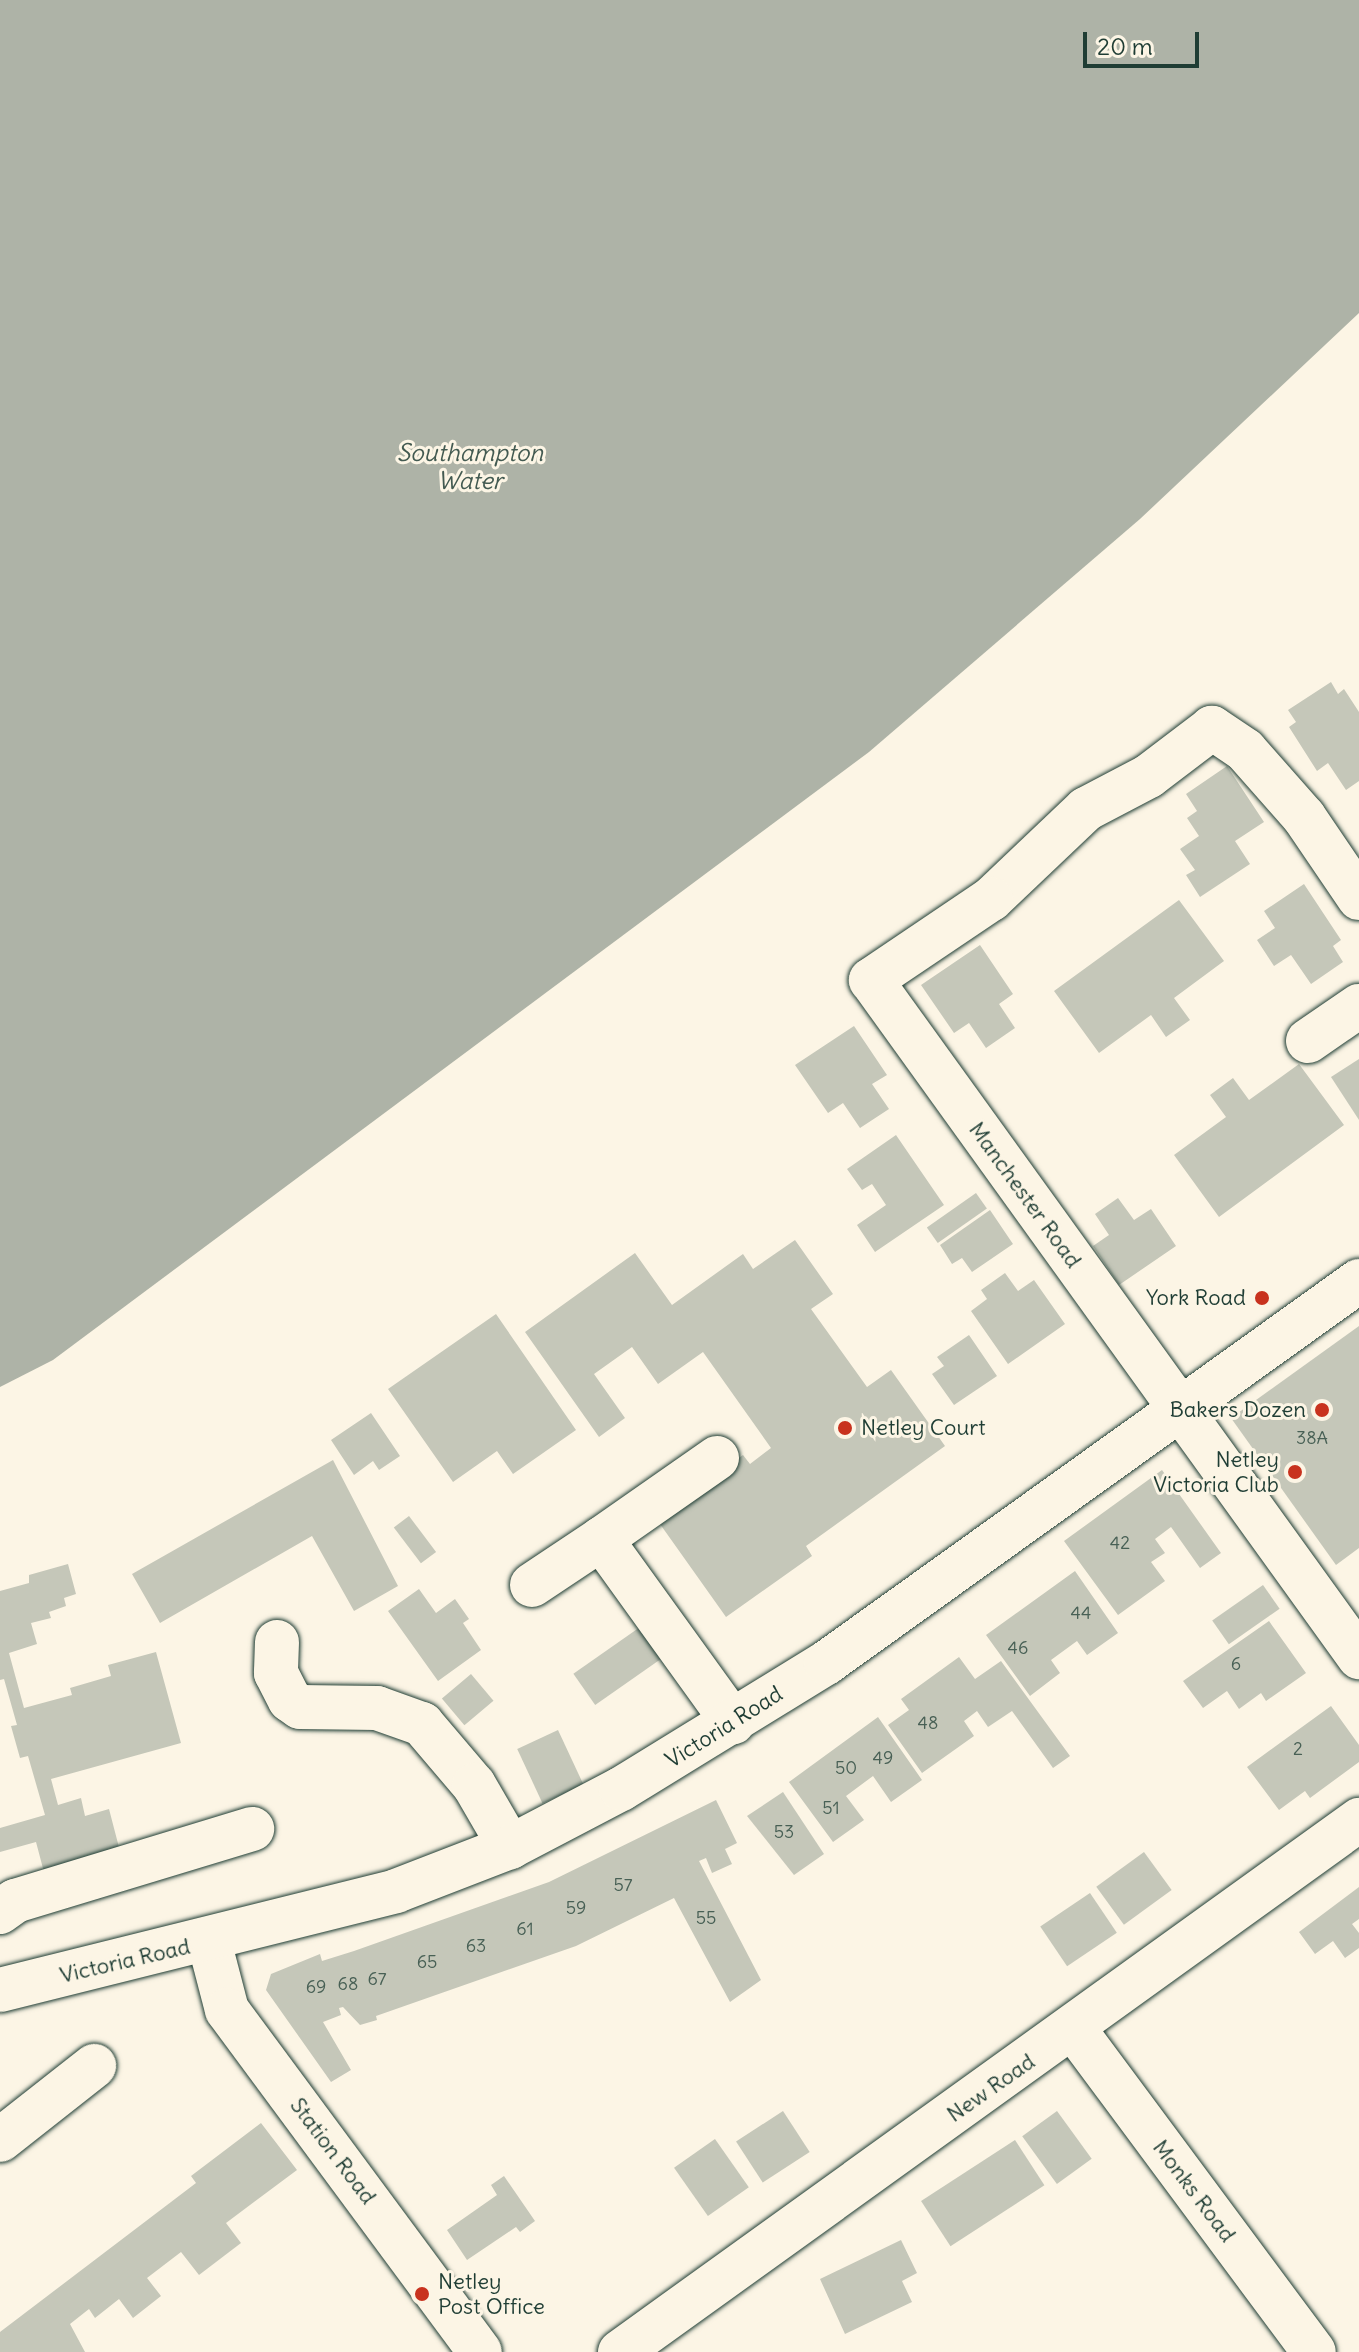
<!DOCTYPE html>
<html>
<head>
<meta charset="utf-8">
<style>
  body { margin:0 }
  #map { position:relative; width:1359px; height:2352px; overflow:hidden; background:#fcf5e5; font-family:Delius,sans-serif }
  div>[style] { position:absolute }
  .water>* { inset:0; background:#aeb3a7 }
  .building>* { inset:0; background:#c5c7b9; transform-origin:0 0 }
  .roads { filter:drop-shadow(0 0 2px #1f3d34) drop-shadow(0 0 2px #1f3d34) }
  .minor>* { height:44px; margin:-22px; padding:0 22px; transform-origin:22px; border-radius:22px; background:#fcf5e5 }
  .dots>* { width:22px; height:22px; translate:-50% -50%; box-sizing:border-box; border:4px solid #fcf5e5; border-radius:50% }
  span { translate:-50% -50%; white-space:nowrap; text-align:center; line-height:1.15; -webkit-text-stroke:6px #fcf5e5; paint-order:stroke }
  .number-label { font-size:18px; color:#486055 }
  .number-label span { -webkit-text-stroke-width:0 }
  .street-label { font-size:22px; color:#1f3d34 }
  .poi-label { font-size:22px; color:#1f3d34 }
  .right { translate:-100% -50%; text-align:right }
  .left { translate:0 -50%; text-align:left }
  .water-label { font-size:24px; color:#435a51; font-style:italic }
  .scale { position:absolute; left:1083px; top:32px; width:116px; height:36px; box-sizing:border-box; border:4px solid #1f3d34; border-top:0; padding-left:10px; font-size:24px; line-height:28px; white-space:nowrap; color:#1f3d34; -webkit-text-stroke:6px #fcf5e5; paint-order:stroke }
</style>
</head>
<body>
<div id="map">
  <div class="water">
    <i style="clip-path:polygon(0 0,1359px 0,1359px 313px,1140px 519px,869px 752px,53px 1360px,0 1387px)"></i>
  </div>
  <div class="building">
    <i style="clip-path:polygon(1331px 682px,1338px 694px,1344px 689px,1359px 712px,1359px 781px,1346px 790px,1328px 763px,1317px 771px,1289px 727px,1296px 722px,1288px 710px)"></i>
    <i style="clip-path:polygon(1227px 766px,1264px 822px,1235px 841px,1250px 864px,1200px 897px,1186px 875px,1195px 870px,1180px 849px,1199px 836px,1187px 818px,1197px 811px,1186px 794px)"></i>
    <i style="clip-path:polygon(1304px 884px,1341px 940px,1333px 946px,1343px 962px,1311px 984px,1291px 955px,1274px 966px,1257px 940px,1275px 928px,1264px 911px)"></i>
    <i style="clip-path:polygon(1179px 900px,1224px 961px,1174px 998px,1190px 1020px,1166px 1037px,1151px 1015px,1099px 1053px,1054px 991px)"></i>
    <i style="clip-path:polygon(980px 945px,1013px 994px,999px 1004px,1015px 1028px,986px 1048px,969px 1023px,954px 1033px,921px 985px)"></i>
    <i style="clip-path:polygon(854px 1026px,887px 1075px,872px 1084px,889px 1109px,860px 1128px,843px 1103px,828px 1113px,795px 1065px)"></i>
    <i style="clip-path:polygon(1359px 1059px,1359px 1120px,1331px 1077px)"></i>
    <i style="clip-path:polygon(1299px 1064px,1344px 1125px,1219px 1217px,1174px 1155px,1226px 1117px,1210px 1095px,1233px 1078px,1249px 1100px)"></i>
    <i style="clip-path:polygon(896px 1135px,944px 1205px,875px 1252px,857px 1225px,886px 1205px,872px 1184px,862px 1190px,847px 1169px)"></i>
    <i style="left:976px;top:1193px;width:19px;height:60px;rotate:55deg"></i>
    <i style="clip-path:polygon(1118px 1198px,1134px 1220px,1151px 1209px,1176px 1246px,1119px 1285px,1093px 1246px,1109px 1235px,1095px 1214px)"></i>
    <i style="clip-path:polygon(990px 1210px,1013px 1244px,972px 1272px,962px 1258px,952px 1264px,940px 1245px)"></i>
    <i style="clip-path:polygon(795px 1240px,833px 1294px,811px 1309px,867px 1387px,891px 1370px,945px 1446px,806px 1546px,812px 1556px,726px 1617px,655px 1517px,743px 1455px,750px 1464px,771px 1448px,703px 1352px,658px 1384px,632px 1347px,594px 1374px,625px 1418px,599px 1437px,525px 1332px,635px 1253px,672px 1305px,743px 1254px,753px 1269px)"></i>
    <i style="clip-path:polygon(1005px 1273px,1018px 1291px,1034px 1280px,1065px 1324px,1008px 1364px,971px 1311px,987px 1299px,981px 1290px)"></i>
    <i style="clip-path:polygon(496px 1314px,576px 1430px,513px 1474px,497px 1451px,453px 1482px,388px 1389px)"></i>
    <i style="clip-path:polygon(1359px 1326px,1359px 1548px,1336px 1565px,1231px 1418px)"></i>
    <i style="clip-path:polygon(969px 1335px,997px 1376px,954px 1405px,932px 1374px,944px 1366px,937px 1357px)"></i>
    <i style="clip-path:polygon(371px 1413px,400px 1456px,379px 1470px,373px 1461px,354px 1475px,331px 1440px)"></i>
    <i style="clip-path:polygon(333px 1460px,398px 1586px,354px 1611px,312px 1536px,160px 1623px,132px 1574px)"></i>
    <i style="clip-path:polygon(1162px 1470px,1221px 1553px,1200px 1568px,1171px 1527px,1155px 1539px,1165px 1553px,1151px 1562px,1165px 1581px,1118px 1615px,1064px 1541px)"></i>
    <i style="left:409px;top:1516px;width:45px;height:19px;rotate:53deg"></i>
    <i style="clip-path:polygon(68px 1564px,76px 1594px,64px 1598px,66px 1606px,49px 1612px,51px 1618px,31px 1623px,37px 1644px,9px 1653px,24px 1708px,72px 1695px,70px 1688px,111px 1676px,108px 1665px,156px 1652px,181px 1743px,51px 1779px,58px 1805px,81px 1798px,85px 1816px,109px 1809px,121px 1855px,45px 1876px,36px 1842px,0 1852px,0 1828px,45px 1815px,28px 1756px,20px 1758px,11px 1726px,17px 1725px,4px 1679px,0 1680px,0 1591px,29px 1583px,29px 1575px)"></i>
    <i style="clip-path:polygon(1075px 1571px,1118px 1633px,1087px 1655px,1077px 1641px,1051px 1660px,1060px 1673px,1030px 1696px,986px 1635px)"></i>
    <i style="left:1263px;top:1585px;width:29px;height:62px;rotate:55deg"></i>
    <i style="clip-path:polygon(419px 1589px,436px 1613px,455px 1599px,469px 1619px,463px 1623px,481px 1650px,438px 1681px,388px 1611px)"></i>
    <i style="clip-path:polygon(1269px 1621px,1306px 1673px,1266px 1701px,1261px 1693px,1239px 1709px,1227px 1691px,1203px 1708px,1183px 1681px)"></i>
    <i style="left:643px;top:1625px;width:38px;height:85px;rotate:55deg"></i>
    <i style="clip-path:polygon(959px 1657px,975px 1679px,1001px 1661px,1070px 1756px,1053px 1768px,1012px 1711px,988px 1727px,977px 1711px,964px 1721px,974px 1736px,922px 1773px,888px 1725px,909px 1710px,901px 1699px)"></i>
    <i style="left:471px;top:1674px;width:35px;height:38px;rotate:50deg"></i>
    <i style="clip-path:polygon(1331px 1706px,1359px 1745px,1359px 1762px,1310px 1798px,1305px 1791px,1279px 1810px,1247px 1767px)"></i>
    <i style="clip-path:polygon(878px 1717px,922px 1780px,891px 1802px,873px 1776px,846px 1796px,864px 1820px,833px 1842px,789px 1782px)"></i>
    <i style="left:558px;top:1730px;width:60px;height:45px;rotate:65deg"></i>
    <i style="clip-path:polygon(783px 1792px,824px 1854px,794px 1875px,747px 1816px)"></i>
    <i style="clip-path:polygon(716px 1800px,737px 1843px,725px 1849px,732px 1864px,712px 1873px,706px 1858px,699px 1861px,761px 1980px,730px 2002px,674px 1898px,576px 1946px,376px 2016px,377px 2020px,360px 2025px,343px 2007px,339px 2008px,341px 2015px,323px 2022px,351px 2070px,331px 2082px,266px 1990px,271px 1974px,320px 1954px,322px 1961px,354px 1951px,549px 1882px)"></i>
    <i style="left:1144px;top:1852px;width:47px;height:59px;rotate:54deg"></i>
    <i style="clip-path:polygon(1359px 1887px,1359px 1919px,1352px 1924px,1359px 1933px,1359px 1948px,1345px 1958px,1333px 1941px,1315px 1954px,1299px 1932px)"></i>
    <i style="left:1090px;top:1893px;width:48px;height:60px;rotate:56deg"></i>
    <i style="left:783px;top:2111px;width:49px;height:56px;rotate:57deg"></i>
    <i style="left:1057px;top:2111px;width:59px;height:43px;rotate:54deg"></i>
    <i style="clip-path:polygon(261px 2123px,297px 2170px,226px 2223px,241px 2243px,199px 2275px,181px 2252px,147px 2278px,161px 2296px,133px 2318px,119px 2299px,95px 2318px,89px 2309px,70px 2324px,85px 2352px,0 2352px,0 2332px,196px 2183px,191px 2176px)"></i>
    <i style="left:715px;top:2139px;width:59px;height:50px;rotate:55deg"></i>
    <i style="left:1015px;top:2140px;width:54px;height:112px;rotate:57deg"></i>
    <i style="clip-path:polygon(504px 2176px,535px 2221px,520px 2232px,516px 2227px,467px 2260px,447px 2230px,497px 2195px,491px 2185px)"></i>
    <i style="clip-path:polygon(901px 2240px,917px 2273px,902px 2281px,912px 2302px,845px 2334px,820px 2279px)"></i>
  </div>
  <div class="roads">
    <div class="minor">
      <i style="left:1359px;top:898px;width:98px;rotate:-124.2deg"></i>
      <i style="left:1304px;top:817px;width:89px;rotate:-131.4deg"></i>
      <i style="left:1245px;top:750px;width:40px;rotate:-146deg"></i>
      <i style="left:1212px;top:728px;width:79px;rotate:142.7deg"></i>
      <i style="left:1149px;top:776px;width:71px;rotate:152.4deg"></i>
      <i style="left:1086px;top:809px;width:131px;rotate:136.5deg"></i>
      <i style="left:991px;top:899px;width:145px;rotate:146deg"></i>
      <i style="left:871px;top:980px;width:835px;rotate:54.21deg"></i>
      <i style="left:1308px;top:1041px;width:62px;rotate:-34.5deg"></i>
      <i style="left:717px;top:1458px;width:141px;rotate:145.1deg"></i>
      <i style="left:601px;top:1539px;width:226px;rotate:54.2deg"></i>
      <i style="left:532px;top:1585px;width:83px;rotate:-33.7deg"></i>
      <i style="left:277px;top:1642px;width:31px;rotate:92deg"></i>
      <i style="left:276px;top:1673px;width:30px;rotate:63deg"></i>
      <i style="left:290px;top:1700px;width:12px;rotate:35deg"></i>
      <i style="left:300px;top:1707px;width:77px;rotate:0.7deg"></i>
      <i style="left:377px;top:1708px;width:48px;rotate:19.6deg"></i>
      <i style="left:422px;top:1724px;width:80px;rotate:49.6deg"></i>
      <i style="left:474px;top:1785px;width:72px;rotate:59.9deg"></i>
      <i style="left:0;top:1912px;width:19px;rotate:-36deg"></i>
      <i style="left:15px;top:1901px;width:248px;rotate:-16.9deg"></i>
      <i style="left:209px;top:1941px;width:71px;rotate:75.4deg"></i>
      <i style="left:227px;top:2010px;width:425px;rotate:53.5deg"></i>
      <i style="left:0;top:1990px;width:408px;rotate:-14deg"></i>
      <i style="left:396px;top:1891px;width:122px;rotate:-21.1deg"></i>
      <i style="left:510px;top:1847px;width:125px;rotate:-27.6deg"></i>
      <i style="left:621px;top:1789px;width:241px;rotate:-31.6deg"></i>
      <i style="left:826px;top:1663px;width:656px;rotate:-35.63deg"></i>
      <i style="left:1074px;top:2029px;width:402px;rotate:53.4deg"></i>
      <i style="left:0;top:2140px;width:120px;rotate:-38.2deg"></i>
      <i style="left:620px;top:2352px;width:911px;rotate:-35.75deg"></i>
    </div>
  </div>
  <div class="dots">
    <i style="left:1262px;top:1298px;background:#c8321e"></i>
    <i style="left:1322px;top:1410px;background:#c8321e"></i>
    <i style="left:845px;top:1428px;background:#c8321e"></i>
    <i style="left:1295px;top:1472px;background:#c8321e"></i>
    <i style="left:422px;top:2294px;background:#c8321e"></i>
  </div>
  <div class="number-label">
    <span style="left:1312px;top:1438px">38A</span>
    <span style="left:1120px;top:1543px">42</span>
    <span style="left:1081px;top:1613px">44</span>
    <span style="left:1018px;top:1648px">46</span>
    <span style="left:1236px;top:1664px">6</span>
    <span style="left:928px;top:1723px">48</span>
    <span style="left:1298px;top:1749px">2</span>
    <span style="left:883px;top:1758px">49</span>
    <span style="left:846px;top:1768px">50</span>
    <span style="left:831px;top:1808px">51</span>
    <span style="left:784px;top:1832px">53</span>
    <span style="left:623px;top:1885px">57</span>
    <span style="left:576px;top:1908px">59</span>
    <span style="left:706px;top:1918px">55</span>
    <span style="left:525px;top:1929px">61</span>
    <span style="left:476px;top:1946px">63</span>
    <span style="left:427px;top:1962px">65</span>
    <span style="left:377px;top:1979px">67</span>
    <span style="left:348px;top:1984px">68</span>
    <span style="left:316px;top:1987px">69</span>
  </div>
  <div class="street-label">
    <span style="left:1025px;top:1195px;rotate:54deg">Manchester Road</span>
    <span style="left:724px;top:1727px;rotate:-32deg">Victoria Road</span>
    <span style="left:125px;top:1961px;rotate:-13deg">Victoria Road</span>
    <span style="left:991px;top:2088px;rotate:-35deg">New Road</span>
    <span style="left:333px;top:2151px;rotate:53deg">Station Road</span>
    <span style="left:1194px;top:2191px;rotate:53deg">Monks Road</span>
  </div>
  <div class="poi-label">
    <span class="right" style="left:1246px;top:1298px">York Road</span>
    <span class="right" style="left:1306px;top:1410px">Bakers Dozen</span>
    <span class="left" style="left:861px;top:1428px">Netley Court</span>
    <span class="right" style="left:1279px;top:1472px">Netley<br>Victoria Club</span>
    <span class="left" style="left:438px;top:2294px">Netley<br>Post Office</span>
  </div>
  <div class="water-label">
    <span style="left:470px;top:467px">Southampton<br>Water</span>
  </div>
  <div class="scale">20 m</div>
</div>
</body>
</html>
